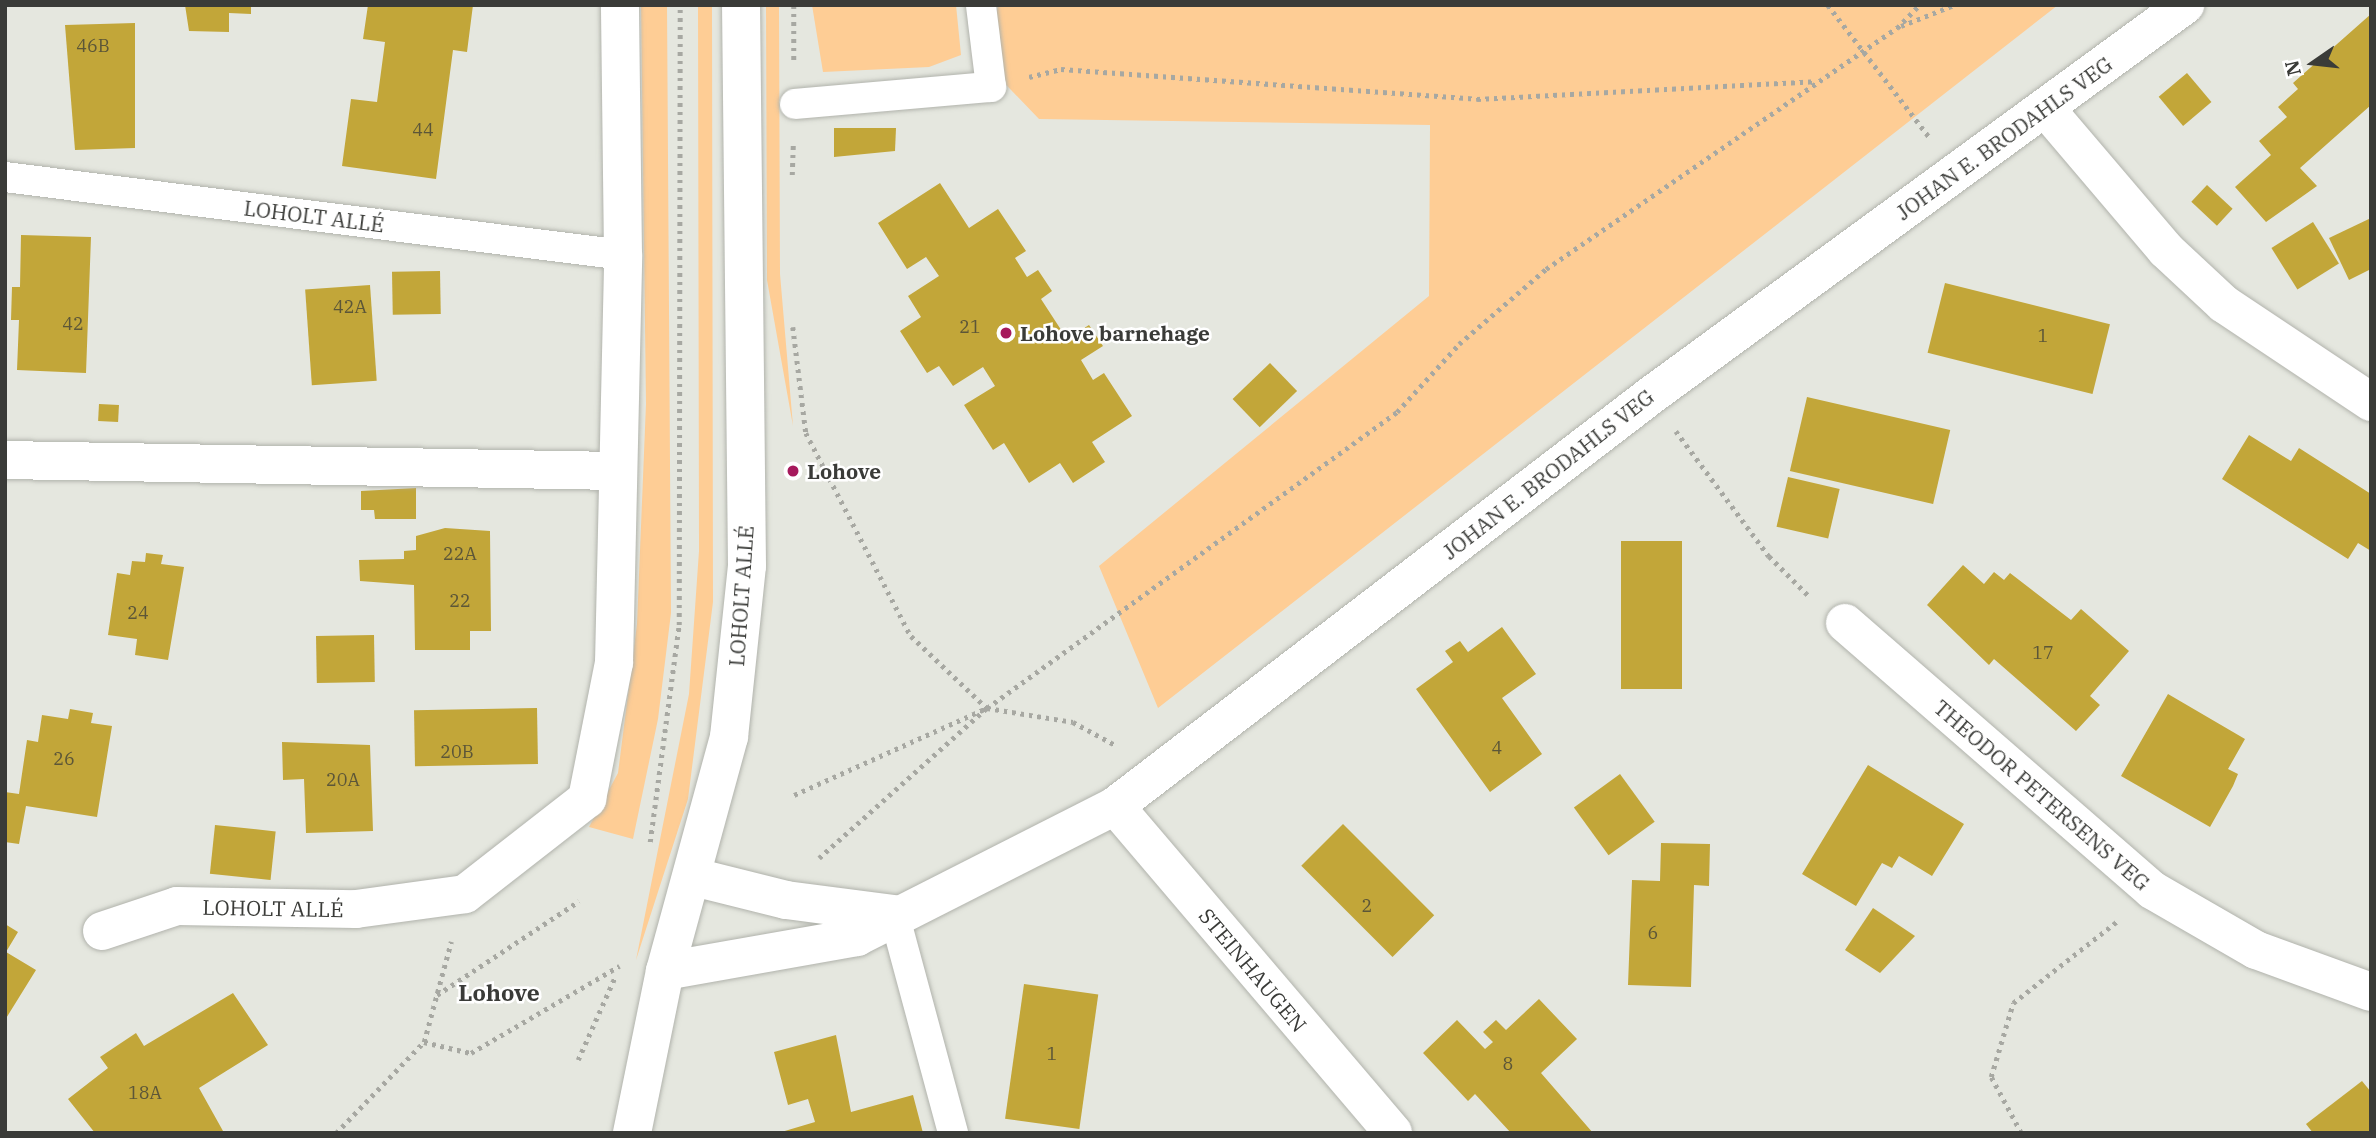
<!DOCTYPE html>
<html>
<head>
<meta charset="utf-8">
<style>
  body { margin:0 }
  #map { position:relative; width:2376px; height:1138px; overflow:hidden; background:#e5e7df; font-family:"IBM Plex Serif",serif }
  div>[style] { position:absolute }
  .green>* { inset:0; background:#fecd95 }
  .building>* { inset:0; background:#c2a639; transform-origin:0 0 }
  .path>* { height:4.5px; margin-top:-2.25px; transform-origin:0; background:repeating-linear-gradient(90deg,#a7a8a2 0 3.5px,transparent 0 8.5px) }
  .roads { filter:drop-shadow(0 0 2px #b1b3ac) drop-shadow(0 0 2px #b1b3ac) }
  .service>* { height:30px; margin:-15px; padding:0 15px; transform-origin:15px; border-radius:15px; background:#fff }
  .minor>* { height:38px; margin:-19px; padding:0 19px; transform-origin:19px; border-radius:19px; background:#fff }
  .tertiary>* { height:38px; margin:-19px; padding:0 19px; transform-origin:19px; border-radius:19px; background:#fff }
  .dots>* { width:19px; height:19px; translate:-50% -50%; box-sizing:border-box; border:4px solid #fff; border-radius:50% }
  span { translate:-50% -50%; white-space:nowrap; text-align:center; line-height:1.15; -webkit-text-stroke:5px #fff; paint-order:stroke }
  .number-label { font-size:18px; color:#5c5638 }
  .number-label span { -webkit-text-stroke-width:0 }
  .street-label { font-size:21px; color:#3a3b38 }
  .poi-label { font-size:21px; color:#3a3b38; font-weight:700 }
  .left { translate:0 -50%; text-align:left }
  .neighbourhood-label { font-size:23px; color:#3a3b38; font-weight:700 }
  .frame { position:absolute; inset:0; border:7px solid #3a3b38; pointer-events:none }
  .north { position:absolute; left:2278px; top:28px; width:70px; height:70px; -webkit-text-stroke:5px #fff; paint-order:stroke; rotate:256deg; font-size:19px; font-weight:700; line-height:28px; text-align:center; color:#3a3b38 }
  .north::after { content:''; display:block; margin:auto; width:24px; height:32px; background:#3a3b38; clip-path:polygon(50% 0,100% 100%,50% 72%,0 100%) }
</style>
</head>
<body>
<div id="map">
  <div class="green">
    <i style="clip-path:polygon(641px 5px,667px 5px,671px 613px,658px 719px,633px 839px,589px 827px,618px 773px,637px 624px,646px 404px)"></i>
    <i style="clip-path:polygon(698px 5px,712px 5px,713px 602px,688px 799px,636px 960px,689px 694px,699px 551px)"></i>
    <i style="clip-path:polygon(766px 5px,779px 5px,780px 274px,793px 426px,767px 280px)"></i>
    <i style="clip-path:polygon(812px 5px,956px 5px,961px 55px,929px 67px,823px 72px)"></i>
    <i style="clip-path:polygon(998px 5px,2058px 5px,1158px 708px,1099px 566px,1429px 296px,1430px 125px,1039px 119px,987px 65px)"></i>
  </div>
  <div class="building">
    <i style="clip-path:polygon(185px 5px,251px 5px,251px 14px,229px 13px,229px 32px,189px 31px)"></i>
    <i style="clip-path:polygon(368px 5px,473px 5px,467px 52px,453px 50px,436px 179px,342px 166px,351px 99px,377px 102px,385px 42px,363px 39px)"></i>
    <i style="clip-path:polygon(2371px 14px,2371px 105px,2300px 168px,2317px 186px,2266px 222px,2235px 187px,2271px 155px,2259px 141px,2287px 117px,2278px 107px,2298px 89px,2293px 83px)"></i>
    <i style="clip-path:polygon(135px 23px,135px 148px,75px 150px,65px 25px)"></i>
    <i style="left:2187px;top:73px;width:38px;height:37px;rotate:50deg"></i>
    <i style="clip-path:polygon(834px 128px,896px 128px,895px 151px,834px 157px)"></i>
    <i style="clip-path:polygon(940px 183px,969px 228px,998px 209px,1026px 251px,1015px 258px,1027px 277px,1038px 270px,1052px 291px,1041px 299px,1067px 339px,1089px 325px,1103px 346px,1081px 360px,1093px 380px,1104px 373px,1132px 416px,1092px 442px,1105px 462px,1073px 483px,1060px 463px,1029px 483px,1004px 443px,993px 450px,964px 405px,995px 386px,983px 367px,953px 386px,939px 366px,927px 373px,900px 331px,921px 317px,908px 296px,939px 276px,926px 257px,907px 269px,878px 223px)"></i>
    <i style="left:2207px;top:185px;width:35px;height:23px;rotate:43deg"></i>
    <i style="clip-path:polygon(2371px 218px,2371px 269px,2349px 280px,2329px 238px)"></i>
    <i style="left:2313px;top:222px;width:49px;height:49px;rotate:58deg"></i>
    <i style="clip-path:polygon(21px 235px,91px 237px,86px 373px,17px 370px,19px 320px,11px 320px,12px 287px,20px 287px)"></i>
    <i style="left:440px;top:271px;width:43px;height:48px;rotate:89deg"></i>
    <i style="left:1945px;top:283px;width:170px;height:72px;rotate:14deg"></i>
    <i style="left:370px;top:285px;width:96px;height:65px;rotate:86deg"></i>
    <i style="left:1270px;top:363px;width:39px;height:52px;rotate:46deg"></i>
    <i style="left:1807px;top:397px;width:147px;height:76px;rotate:13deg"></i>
    <i style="left:99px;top:404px;width:20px;height:17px;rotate:3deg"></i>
    <i style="clip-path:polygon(2249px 435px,2291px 461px,2299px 448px,2371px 494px,2371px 551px,2358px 543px,2348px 559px,2222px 479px)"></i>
    <i style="left:1788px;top:477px;width:53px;height:51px;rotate:13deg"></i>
    <i style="clip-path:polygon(416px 488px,416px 519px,375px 519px,374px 510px,361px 510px,361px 491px)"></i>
    <i style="clip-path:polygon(445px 528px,490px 531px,491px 631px,470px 631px,470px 650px,415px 650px,414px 585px,360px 581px,359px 560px,404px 559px,404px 551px,416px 550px,416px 536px)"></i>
    <i style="left:1621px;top:541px;width:61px;height:148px"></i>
    <i style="clip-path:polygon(146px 553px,163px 555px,161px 564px,184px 567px,168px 660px,135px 655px,137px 639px,108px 635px,117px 573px,130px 575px,132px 561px,145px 562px)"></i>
    <i style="clip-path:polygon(1963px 565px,1984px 584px,1994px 572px,2004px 580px,2010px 573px,2071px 620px,2081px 609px,2129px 651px,2090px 696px,2100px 705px,2076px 731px,1994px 659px,1989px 665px,1927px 605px)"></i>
    <i style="clip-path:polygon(1502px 627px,1536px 674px,1502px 698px,1542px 754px,1490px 792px,1416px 689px,1453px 662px,1445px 651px,1460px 641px,1468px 652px)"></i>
    <i style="left:374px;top:635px;width:47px;height:58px;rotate:89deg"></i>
    <i style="clip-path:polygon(2168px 694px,2245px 739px,2228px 769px,2238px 774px,2233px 786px,2210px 827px,2121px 776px)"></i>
    <i style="left:537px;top:708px;width:56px;height:123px;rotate:89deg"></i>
    <i style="clip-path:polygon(70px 709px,93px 713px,91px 723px,112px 726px,97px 817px,26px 806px,19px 844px,5px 842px,5px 792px,19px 794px,27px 740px,38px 742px,42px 715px,68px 719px)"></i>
    <i style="clip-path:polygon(282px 742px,370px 745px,373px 831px,306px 833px,304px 779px,283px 780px)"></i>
    <i style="clip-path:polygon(1868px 765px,1964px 824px,1932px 876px,1899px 856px,1892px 868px,1882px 863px,1856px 906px,1802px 874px)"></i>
    <i style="left:1620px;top:774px;width:59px;height:57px;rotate:54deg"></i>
    <i style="left:1343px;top:824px;width:129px;height:59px;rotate:45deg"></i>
    <i style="left:215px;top:825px;width:61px;height:49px;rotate:6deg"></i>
    <i style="clip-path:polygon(1661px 843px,1710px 844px,1709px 886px,1694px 885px,1691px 987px,1628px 985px,1632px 880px,1660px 881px)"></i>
    <i style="clip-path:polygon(1873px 908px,1915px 936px,1880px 973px,1845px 950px)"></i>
    <i style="clip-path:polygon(5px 924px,18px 932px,6px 952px,36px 970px,5px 1020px)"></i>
    <i style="left:1024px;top:984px;width:75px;height:136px;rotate:8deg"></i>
    <i style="clip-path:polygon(233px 993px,268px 1045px,199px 1088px,223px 1131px,95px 1133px,68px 1099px,108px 1068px,100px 1057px,136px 1033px,144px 1046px)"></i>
    <i style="clip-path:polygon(1539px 999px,1577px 1039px,1541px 1073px,1593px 1133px,1511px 1133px,1475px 1094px,1468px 1101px,1423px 1053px,1457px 1020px,1485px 1049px,1493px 1042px,1483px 1032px,1496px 1020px,1506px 1030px)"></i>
    <i style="clip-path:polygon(836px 1035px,851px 1112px,913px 1095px,923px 1133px,778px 1133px,815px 1122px,808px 1099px,788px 1105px,774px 1052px)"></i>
    <i style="clip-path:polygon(2362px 1081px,2371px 1092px,2371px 1133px,2313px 1133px,2306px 1124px)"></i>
  </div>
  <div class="path">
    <i style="left:794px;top:5px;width:58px;rotate:90deg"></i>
    <i style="left:1828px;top:5px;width:168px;rotate:52.5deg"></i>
    <i style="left:1901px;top:26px;width:57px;rotate:-21.6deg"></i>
    <i style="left:1029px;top:77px;width:33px;rotate:-14deg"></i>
    <i style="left:1061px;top:69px;width:417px;rotate:4.1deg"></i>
    <i style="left:1477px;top:99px;width:338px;rotate:-3deg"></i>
    <i style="left:792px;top:175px;width:30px;rotate:-88deg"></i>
    <i style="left:793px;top:327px;width:107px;rotate:83deg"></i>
    <i style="left:806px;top:433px;width:229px;rotate:62.7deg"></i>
    <i style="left:911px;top:636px;width:105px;rotate:43.5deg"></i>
    <i style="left:1676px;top:431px;width:156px;rotate:53.4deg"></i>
    <i style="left:1769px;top:556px;width:59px;rotate:45deg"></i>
    <i style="left:794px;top:795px;width:212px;rotate:-24.3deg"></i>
    <i style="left:987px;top:708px;width:87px;rotate:9.2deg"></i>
    <i style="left:1073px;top:722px;width:50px;rotate:28.6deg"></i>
    <i style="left:650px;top:842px;width:219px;rotate:-82.4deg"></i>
    <i style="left:679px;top:625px;width:620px;rotate:-89.91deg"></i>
    <i style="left:819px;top:858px;width:225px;rotate:-41.8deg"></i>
    <i style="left:987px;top:708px;width:506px;rotate:-35.83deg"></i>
    <i style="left:1397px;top:412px;width:92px;rotate:-47.6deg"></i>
    <i style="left:1459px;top:344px;width:115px;rotate:-40.8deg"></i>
    <i style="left:1546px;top:269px;width:426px;rotate:-34.5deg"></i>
    <i style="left:1897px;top:28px;width:32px;rotate:-46deg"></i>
    <i style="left:437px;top:995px;width:170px;rotate:-33.5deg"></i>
    <i style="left:424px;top:1042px;width:48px;rotate:13.2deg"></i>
    <i style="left:471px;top:1053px;width:172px;rotate:-30.4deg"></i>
    <i style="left:578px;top:1060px;width:91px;rotate:-66deg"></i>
    <i style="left:336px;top:1133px;width:127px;rotate:-46deg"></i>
    <i style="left:424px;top:1042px;width:104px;rotate:-74.9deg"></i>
    <i style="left:2021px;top:1133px;width:64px;rotate:-118.2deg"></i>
    <i style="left:1991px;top:1077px;width:77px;rotate:-73.4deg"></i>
    <i style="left:2013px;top:1003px;width:135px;rotate:-38.1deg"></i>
  </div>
  <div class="roads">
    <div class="service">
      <i style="left:795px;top:104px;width:197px;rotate:-5deg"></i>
      <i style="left:991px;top:87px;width:83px;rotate:-97deg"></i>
      <i style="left:5px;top:177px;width:623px;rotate:7.19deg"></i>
      <i style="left:894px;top:914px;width:227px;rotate:74.9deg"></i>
    </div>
    <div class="minor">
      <i style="left:2046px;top:109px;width:185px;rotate:49.6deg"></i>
      <i style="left:2166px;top:250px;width:79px;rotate:43deg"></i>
      <i style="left:2224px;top:304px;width:177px;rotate:33.7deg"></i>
      <i style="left:5px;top:460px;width:613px;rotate:1.03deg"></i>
      <i style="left:1845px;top:623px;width:407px;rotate:41deg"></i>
      <i style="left:2152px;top:890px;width:120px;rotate:30deg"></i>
      <i style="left:2256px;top:950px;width:122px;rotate:20.1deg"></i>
      <i style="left:1115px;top:806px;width:429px;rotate:49.6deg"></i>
      <i style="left:694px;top:877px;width:95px;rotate:14deg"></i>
      <i style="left:786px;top:900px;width:109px;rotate:7.4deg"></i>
      <i style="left:102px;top:931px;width:79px;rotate:-18.4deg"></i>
      <i style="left:177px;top:906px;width:179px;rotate:1deg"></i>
      <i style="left:356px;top:909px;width:110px;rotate:-7.8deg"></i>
      <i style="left:465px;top:894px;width:155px;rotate:-37.9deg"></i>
      <i style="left:587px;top:799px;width:139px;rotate:-78.8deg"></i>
      <i style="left:614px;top:663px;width:408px;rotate:-88.7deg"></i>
      <i style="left:623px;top:255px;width:250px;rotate:-90.7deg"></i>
      <i style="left:665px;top:971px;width:195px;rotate:-10deg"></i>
      <i style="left:857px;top:937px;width:289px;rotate:-26.9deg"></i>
      <i style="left:1115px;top:806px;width:674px;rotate:-37.46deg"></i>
      <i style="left:1650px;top:396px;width:663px;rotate:-36.16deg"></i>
    </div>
    <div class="tertiary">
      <i style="left:632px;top:1133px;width:165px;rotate:-78.5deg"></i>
      <i style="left:665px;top:971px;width:243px;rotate:-74.7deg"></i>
      <i style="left:729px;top:737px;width:172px;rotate:-84deg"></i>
      <i style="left:747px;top:566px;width:561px;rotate:-90.61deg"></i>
    </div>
  </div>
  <div class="dots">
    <i style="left:1006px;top:333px;background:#a6195c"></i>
    <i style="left:793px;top:471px;background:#a6195c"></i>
  </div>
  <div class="number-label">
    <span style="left:93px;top:46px">46B</span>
    <span style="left:423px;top:130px">44</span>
    <span style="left:350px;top:307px">42A</span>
    <span style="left:73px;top:324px">42</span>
    <span style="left:970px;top:327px">21</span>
    <span style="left:2043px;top:336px">1</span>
    <span style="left:460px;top:554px">22A</span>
    <span style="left:460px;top:601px">22</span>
    <span style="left:138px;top:613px">24</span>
    <span style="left:2043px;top:653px">17</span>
    <span style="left:1497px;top:748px">4</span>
    <span style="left:457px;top:752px">20B</span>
    <span style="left:64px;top:759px">26</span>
    <span style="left:343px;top:780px">20A</span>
    <span style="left:1367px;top:906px">2</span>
    <span style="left:1653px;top:933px">6</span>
    <span style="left:1052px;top:1054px">1</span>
    <span style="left:1508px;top:1064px">8</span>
    <span style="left:145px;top:1093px">18A</span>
  </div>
  <div class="street-label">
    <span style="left:2004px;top:138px;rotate:-36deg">JOHAN E. BRODAHLS VEG</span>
    <span style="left:314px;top:216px;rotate:7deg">LOHOLT ALLÉ</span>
    <span style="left:1548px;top:474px;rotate:-38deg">JOHAN E. BRODAHLS VEG</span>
    <span style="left:741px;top:596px;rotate:-86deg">LOHOLT ALLÉ</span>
    <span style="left:2042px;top:795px;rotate:41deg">THEODOR PETERSENS VEG</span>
    <span style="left:273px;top:908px;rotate:1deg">LOHOLT ALLÉ</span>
    <span style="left:1253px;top:970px;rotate:50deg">STEINHAUGEN</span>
  </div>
  <div class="poi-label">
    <span class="left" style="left:1020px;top:333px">Lohove barnehage</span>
    <span class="left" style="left:807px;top:471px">Lohove</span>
  </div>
  <div class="neighbourhood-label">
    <span style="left:499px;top:992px">Lohove</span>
  </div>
  <div class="frame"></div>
  <div class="north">N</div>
</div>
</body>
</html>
